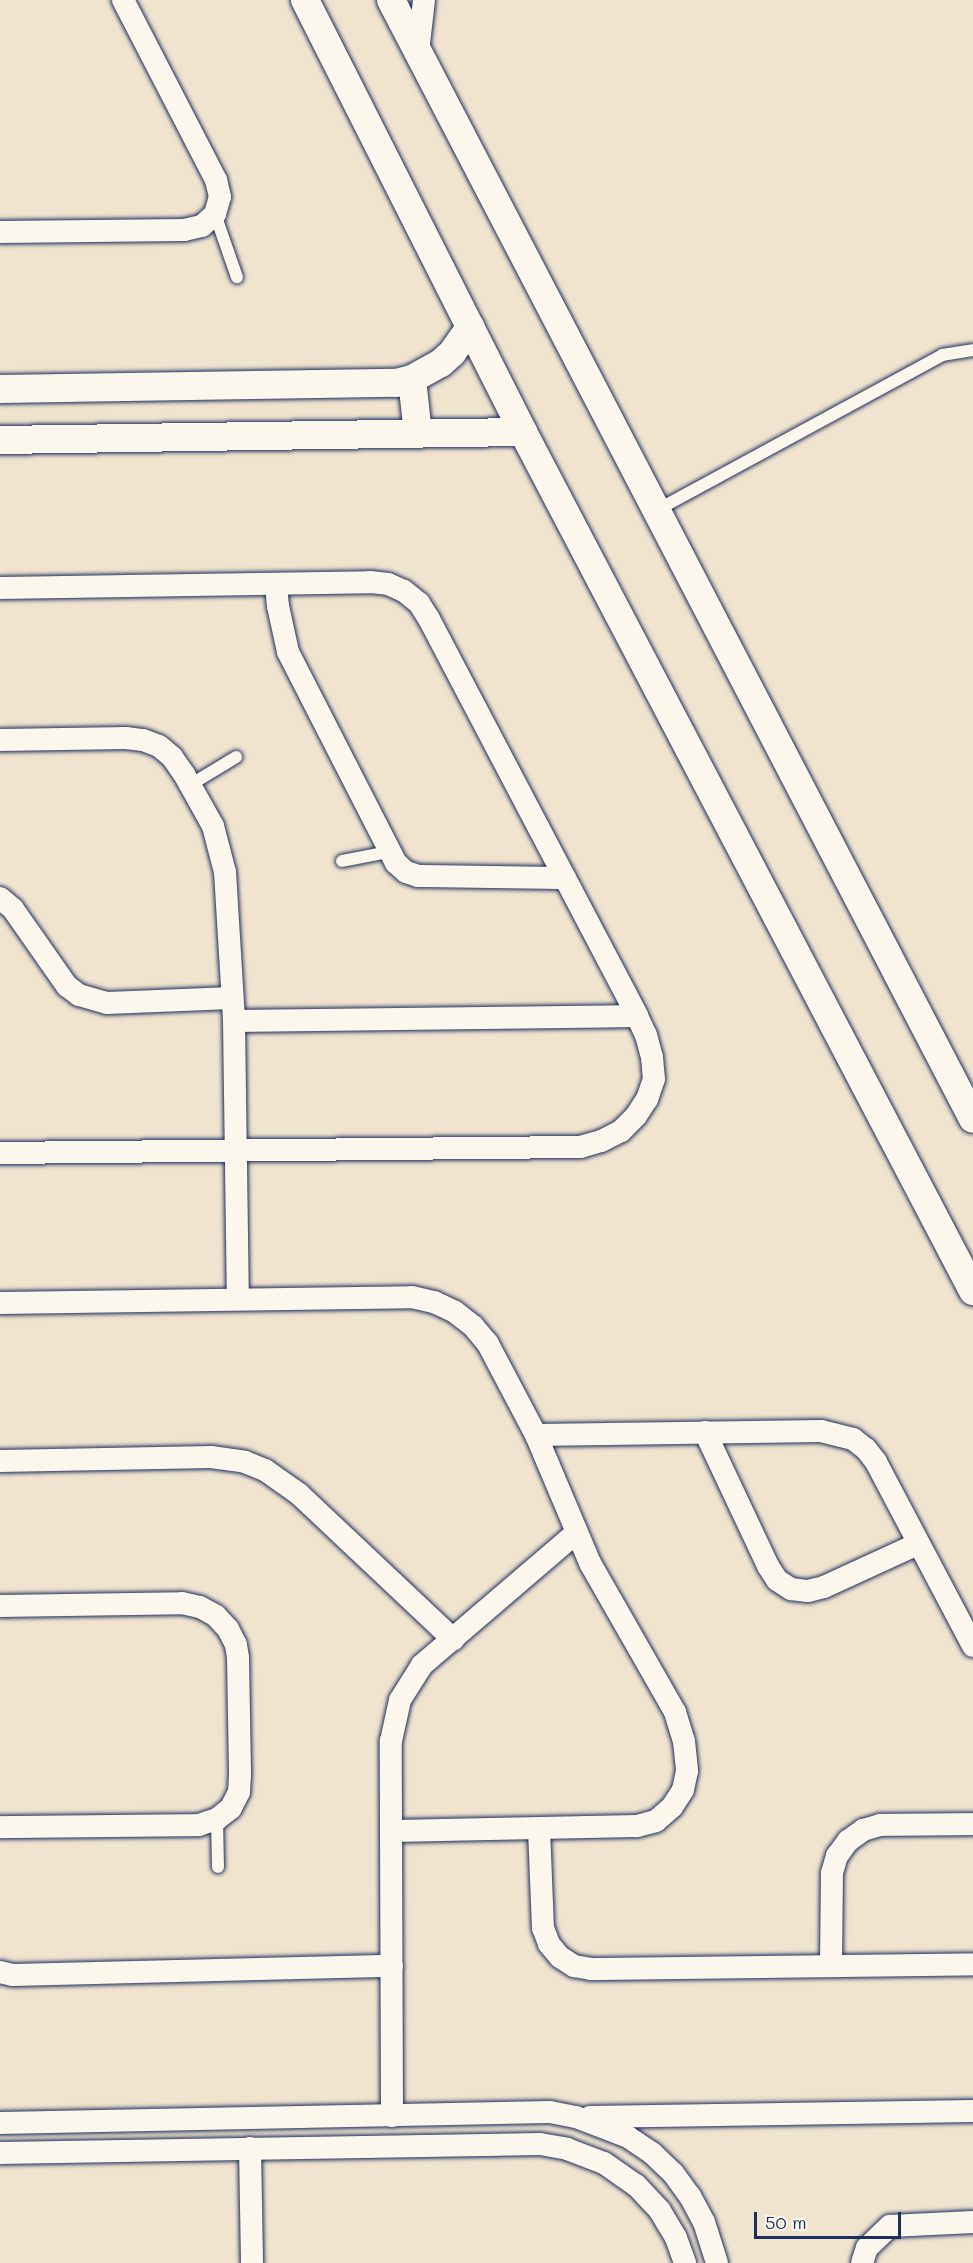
<!DOCTYPE html>
<html>
<head>
<meta charset="utf-8">
<style>
  body { margin:0 }
  #map { position:relative; width:973px; height:2263px; overflow:hidden; background:#f1e4cf; font-family:Mali,sans-serif }
  div>[style] { position:absolute }
  .roads { filter:drop-shadow(0 0 2px #1b2f5e) drop-shadow(0 0 2px #1b2f5e) }
  .service>* { height:12px; margin:-6px; padding:0 6px; transform-origin:6px; border-radius:6px; background:#fbf7ec }
  .minor>* { height:22px; margin:-11px; padding:0 11px; transform-origin:11px; border-radius:11px; background:#fbf7ec }
  .tertiary>* { height:28px; margin:-14px; padding:0 14px; transform-origin:14px; border-radius:14px; background:#fbf7ec }
  span { translate:-50% -50%; white-space:nowrap; text-align:center; line-height:1.15; -webkit-text-stroke:4.5px #fbf7ec; paint-order:stroke }
  .scale { position:absolute; left:754px; top:2212px; width:147px; height:27px; box-sizing:border-box; border:3px solid #1b2f5e; border-top:0; padding-left:8px; font-size:18px; line-height:21px; white-space:nowrap; color:#1b2f5e; -webkit-text-stroke:4px #fbf7ec; paint-order:stroke }
</style>
</head>
<body>
<div id="map">
  <div class="roads">
    <div class="service">
      <i style="left:215px;top:214px;width:67px;rotate:70.8deg"></i>
      <i style="left:657px;top:510px;width:324px;rotate:-28.5deg"></i>
      <i style="left:942px;top:355px;width:31px;rotate:-9deg"></i>
      <i style="left:190px;top:785px;width:54px;rotate:-31.3deg"></i>
      <i style="left:342px;top:861px;width:47px;rotate:-11.1deg"></i>
      <i style="left:217px;top:1819px;width:48px;rotate:88.8deg"></i>
    </div>
    <div class="minor">
      <i style="left:418px;top:52px;width:52px;rotate:-83.4deg"></i>
      <i style="left:0;top:232px;width:184px;rotate:-0.6deg"></i>
      <i style="left:184px;top:230px;width:18px;rotate:-13deg"></i>
      <i style="left:202px;top:226px;width:18px;rotate:-43deg"></i>
      <i style="left:215px;top:214px;width:18px;rotate:-74deg"></i>
      <i style="left:220px;top:197px;width:17px;rotate:-103deg"></i>
      <i style="left:216px;top:180px;width:203px;rotate:-117.3deg"></i>
      <i style="left:276px;top:584px;width:22px;rotate:85deg"></i>
      <i style="left:278px;top:606px;width:47px;rotate:77.7deg"></i>
      <i style="left:288px;top:652px;width:237px;rotate:62.9deg"></i>
      <i style="left:396px;top:863px;width:13px;rotate:42deg"></i>
      <i style="left:406px;top:872px;width:13px;rotate:18deg"></i>
      <i style="left:418px;top:876px;width:147px;rotate:0.8deg"></i>
      <i style="left:0;top:588px;width:370px;rotate:-0.9deg"></i>
      <i style="left:370px;top:582px;width:18px;rotate:6deg"></i>
      <i style="left:388px;top:584px;width:17px;rotate:24deg"></i>
      <i style="left:404px;top:591px;width:19px;rotate:39deg"></i>
      <i style="left:419px;top:603px;width:19px;rotate:58deg"></i>
      <i style="left:429px;top:619px;width:448px;rotate:62.3deg"></i>
      <i style="left:637px;top:1016px;width:21px;rotate:65deg"></i>
      <i style="left:646px;top:1035px;width:23px;rotate:75deg"></i>
      <i style="left:652px;top:1057px;width:22px;rotate:85deg"></i>
      <i style="left:654px;top:1079px;width:21px;rotate:109deg"></i>
      <i style="left:647px;top:1099px;width:20px;rotate:123deg"></i>
      <i style="left:636px;top:1116px;width:21px;rotate:135deg"></i>
      <i style="left:621px;top:1131px;width:22px;rotate:153deg"></i>
      <i style="left:601px;top:1141px;width:22px;rotate:164deg"></i>
      <i style="left:580px;top:1147px;width:580px;rotate:179.41deg"></i>
      <i style="left:0;top:740px;width:126px;rotate:-0.9deg"></i>
      <i style="left:126px;top:738px;width:17px;rotate:7deg"></i>
      <i style="left:143px;top:740px;width:17px;rotate:21deg"></i>
      <i style="left:159px;top:746px;width:17px;rotate:40deg"></i>
      <i style="left:172px;top:757px;width:21px;rotate:55deg"></i>
      <i style="left:184px;top:774px;width:60px;rotate:60.9deg"></i>
      <i style="left:213px;top:826px;width:48px;rotate:75.4deg"></i>
      <i style="left:225px;top:872px;width:149px;rotate:86.5deg"></i>
      <i style="left:234px;top:1021px;width:278px;rotate:89.2deg"></i>
      <i style="left:0;top:898px;width:17px;rotate:40deg"></i>
      <i style="left:13px;top:909px;width:94px;rotate:55deg"></i>
      <i style="left:67px;top:986px;width:15px;rotate:37deg"></i>
      <i style="left:79px;top:995px;width:29px;rotate:16deg"></i>
      <i style="left:107px;top:1003px;width:125px;rotate:-2.3deg"></i>
      <i style="left:234px;top:1021px;width:403px;rotate:-0.7deg"></i>
      <i style="left:0;top:1303px;width:412px;rotate:-0.8deg"></i>
      <i style="left:412px;top:1297px;width:23px;rotate:13deg"></i>
      <i style="left:434px;top:1302px;width:23px;rotate:25deg"></i>
      <i style="left:455px;top:1312px;width:23px;rotate:38deg"></i>
      <i style="left:473px;top:1326px;width:23px;rotate:50deg"></i>
      <i style="left:488px;top:1344px;width:103px;rotate:62.2deg"></i>
      <i style="left:536px;top:1435px;width:139px;rotate:67.1deg"></i>
      <i style="left:590px;top:1563px;width:172px;rotate:60.3deg"></i>
      <i style="left:675px;top:1712px;width:30px;rotate:73deg"></i>
      <i style="left:684px;top:1741px;width:30px;rotate:84deg"></i>
      <i style="left:687px;top:1771px;width:19px;rotate:102deg"></i>
      <i style="left:683px;top:1790px;width:20px;rotate:123deg"></i>
      <i style="left:672px;top:1807px;width:21px;rotate:139deg"></i>
      <i style="left:656px;top:1821px;width:20px;rotate:165deg"></i>
      <i style="left:637px;top:1826px;width:245px;rotate:178.8deg"></i>
      <i style="left:705px;top:1432px;width:148px;rotate:64.8deg"></i>
      <i style="left:768px;top:1566px;width:17px;rotate:57deg"></i>
      <i style="left:777px;top:1580px;width:17px;rotate:33deg"></i>
      <i style="left:791px;top:1589px;width:17px;rotate:7deg"></i>
      <i style="left:808px;top:1591px;width:16px;rotate:-14deg"></i>
      <i style="left:824px;top:1587px;width:103px;rotate:-24.6deg"></i>
      <i style="left:536px;top:1435px;width:285px;rotate:-0.8deg"></i>
      <i style="left:821px;top:1431px;width:33px;rotate:14deg"></i>
      <i style="left:853px;top:1439px;width:16px;rotate:38deg"></i>
      <i style="left:866px;top:1449px;width:16px;rotate:52deg"></i>
      <i style="left:876px;top:1462px;width:208px;rotate:62.2deg"></i>
      <i style="left:0;top:1461px;width:211px;rotate:-1.1deg"></i>
      <i style="left:211px;top:1457px;width:34px;rotate:8deg"></i>
      <i style="left:245px;top:1462px;width:22px;rotate:22deg"></i>
      <i style="left:265px;top:1470px;width:42px;rotate:35.2deg"></i>
      <i style="left:299px;top:1494px;width:212px;rotate:43.3deg"></i>
      <i style="left:0;top:1606px;width:182px;rotate:-0.9deg"></i>
      <i style="left:182px;top:1603px;width:18px;rotate:13deg"></i>
      <i style="left:200px;top:1607px;width:18px;rotate:29deg"></i>
      <i style="left:216px;top:1616px;width:18px;rotate:47deg"></i>
      <i style="left:228px;top:1629px;width:18px;rotate:63deg"></i>
      <i style="left:236px;top:1645px;width:13px;rotate:81deg"></i>
      <i style="left:238px;top:1658px;width:116px;rotate:89deg"></i>
      <i style="left:240px;top:1774px;width:18px;rotate:93deg"></i>
      <i style="left:239px;top:1792px;width:18px;rotate:117deg"></i>
      <i style="left:231px;top:1808px;width:18px;rotate:142deg"></i>
      <i style="left:217px;top:1819px;width:19px;rotate:162deg"></i>
      <i style="left:199px;top:1825px;width:199px;rotate:179.4deg"></i>
      <i style="left:539px;top:1829px;width:99px;rotate:87.7deg"></i>
      <i style="left:543px;top:1928px;width:17px;rotate:69deg"></i>
      <i style="left:549px;top:1944px;width:17px;rotate:50deg"></i>
      <i style="left:560px;top:1957px;width:17px;rotate:33deg"></i>
      <i style="left:574px;top:1966px;width:17px;rotate:10deg"></i>
      <i style="left:591px;top:1969px;width:382px;rotate:-0.7deg"></i>
      <i style="left:831px;top:1965px;width:92px;rotate:-89.4deg"></i>
      <i style="left:832px;top:1873px;width:18px;rotate:-74deg"></i>
      <i style="left:837px;top:1856px;width:19px;rotate:-54deg"></i>
      <i style="left:848px;top:1841px;width:19px;rotate:-36deg"></i>
      <i style="left:863px;top:1830px;width:18px;rotate:-16deg"></i>
      <i style="left:880px;top:1825px;width:93px;rotate:-0.6deg"></i>
      <i style="left:0;top:1972px;width:13px;rotate:13deg"></i>
      <i style="left:13px;top:1975px;width:379px;rotate:-1.4deg"></i>
      <i style="left:392px;top:2116px;width:375px;rotate:-90.2deg"></i>
      <i style="left:391px;top:1741px;width:42px;rotate:-77.6deg"></i>
      <i style="left:400px;top:1700px;width:41px;rotate:-57.8deg"></i>
      <i style="left:422px;top:1665px;width:203px;rotate:-40.6deg"></i>
      <i style="left:590px;top:2117px;width:383px;rotate:-0.9deg"></i>
      <i style="left:0;top:2123px;width:550px;rotate:-1.15deg"></i>
      <i style="left:550px;top:2112px;width:26px;rotate:11deg"></i>
      <i style="left:576px;top:2117px;width:56px;rotate:21deg"></i>
      <i style="left:628px;top:2137px;width:29px;rotate:34deg"></i>
      <i style="left:652px;top:2153px;width:29px;rotate:44deg"></i>
      <i style="left:673px;top:2173px;width:29px;rotate:54deg"></i>
      <i style="left:690px;top:2196px;width:30px;rotate:62deg"></i>
      <i style="left:704px;top:2222px;width:43px;rotate:72.4deg"></i>
      <i style="left:250px;top:2148px;width:115px;rotate:89deg"></i>
      <i style="left:0;top:2153px;width:540px;rotate:-0.95deg"></i>
      <i style="left:540px;top:2144px;width:27px;rotate:10deg"></i>
      <i style="left:567px;top:2149px;width:40px;rotate:21deg"></i>
      <i style="left:604px;top:2163px;width:39px;rotate:35deg"></i>
      <i style="left:636px;top:2185px;width:35px;rotate:47deg"></i>
      <i style="left:660px;top:2211px;width:31px;rotate:59deg"></i>
      <i style="left:676px;top:2238px;width:27px;rotate:70deg"></i>
      <i style="left:862px;top:2263px;width:16px;rotate:-72deg"></i>
      <i style="left:867px;top:2248px;width:32px;rotate:-44deg"></i>
      <i style="left:890px;top:2226px;width:83px;rotate:-2.8deg"></i>
    </div>
    <div class="tertiary">
      <i style="left:305px;top:0;width:484px;rotate:63.2deg"></i>
      <i style="left:523px;top:432px;width:970px;rotate:62.35deg"></i>
      <i style="left:391px;top:0;width:1261px;rotate:62.52deg"></i>
      <i style="left:412px;top:379px;width:55px;rotate:83.8deg"></i>
      <i style="left:0;top:389px;width:396px;rotate:-0.9deg"></i>
      <i style="left:396px;top:383px;width:16px;rotate:-14deg"></i>
      <i style="left:412px;top:379px;width:33px;rotate:-29deg"></i>
      <i style="left:441px;top:363px;width:15px;rotate:-42deg"></i>
      <i style="left:452px;top:353px;width:32px;rotate:-55deg"></i>
      <i style="left:0;top:440px;width:523px;rotate:-0.88deg"></i>
    </div>
  </div>
  <div class="scale">50 m</div>
</div>
</body>
</html>
